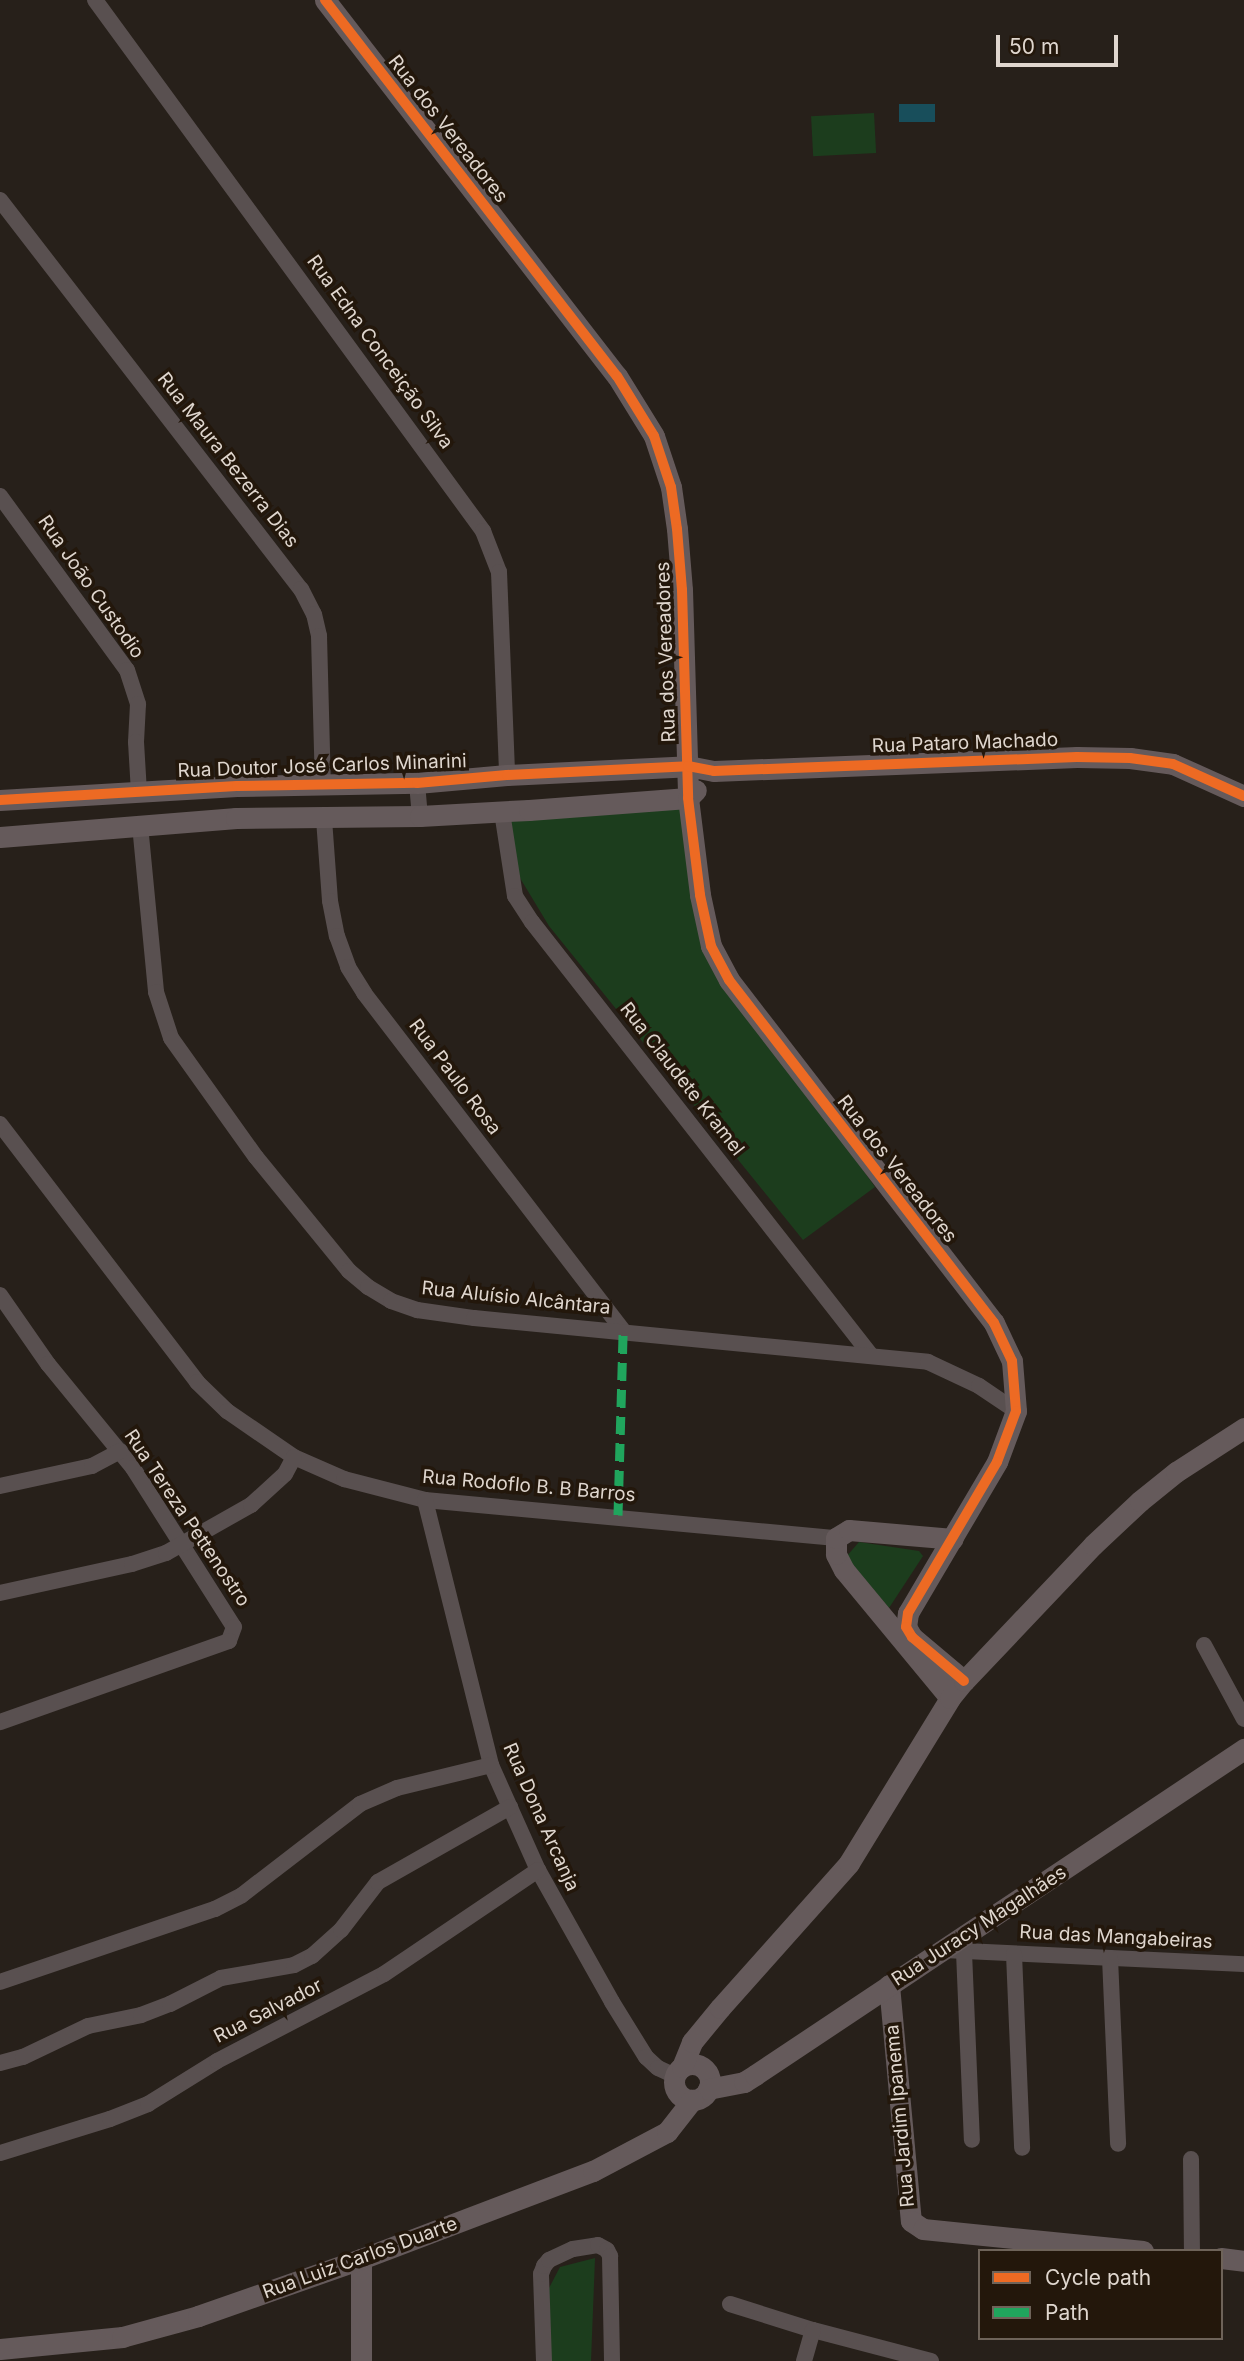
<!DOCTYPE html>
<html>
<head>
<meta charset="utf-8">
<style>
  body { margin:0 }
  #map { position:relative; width:1244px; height:2361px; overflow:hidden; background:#27201a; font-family:Inter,sans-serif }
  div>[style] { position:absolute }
  .green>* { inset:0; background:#1c3d1d; transform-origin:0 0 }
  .water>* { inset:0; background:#184e5b; transform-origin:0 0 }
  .street>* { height:16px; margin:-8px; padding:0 8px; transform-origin:8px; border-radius:8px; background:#595050 }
  .secondary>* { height:21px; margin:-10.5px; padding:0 10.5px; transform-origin:10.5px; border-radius:10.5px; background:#655a5b }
  .secondary>.ring { margin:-10.5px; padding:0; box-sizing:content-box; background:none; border:21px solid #655a5b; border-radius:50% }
  .quiet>* { height:9px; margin-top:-4.5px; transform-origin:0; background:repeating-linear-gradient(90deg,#20a55d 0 18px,transparent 0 27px) }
  .cycleway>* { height:10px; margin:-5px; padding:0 5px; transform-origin:5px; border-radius:5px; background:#ed6a23 }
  span { translate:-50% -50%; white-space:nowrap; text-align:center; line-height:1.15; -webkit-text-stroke:7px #23170b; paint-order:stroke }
  .street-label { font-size:19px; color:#dfd6ce }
  .legend { position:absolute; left:978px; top:2249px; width:245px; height:91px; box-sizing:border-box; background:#23170b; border:2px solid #6e6359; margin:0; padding:9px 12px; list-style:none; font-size:21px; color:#dfd6ce }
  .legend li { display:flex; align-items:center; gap:14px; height:35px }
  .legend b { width:35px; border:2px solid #6e6359 }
  .scale { position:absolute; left:996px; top:35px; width:122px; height:32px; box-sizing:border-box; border:4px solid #dfd6ce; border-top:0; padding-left:9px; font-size:21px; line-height:24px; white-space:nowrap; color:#dfd6ce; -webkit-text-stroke:5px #23170b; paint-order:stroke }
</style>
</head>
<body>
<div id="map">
  <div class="green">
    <i style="left:874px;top:113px;width:40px;height:63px;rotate:87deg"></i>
    <i style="clip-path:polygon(680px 805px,701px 941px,875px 1187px,803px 1240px,549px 926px,517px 873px,499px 813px)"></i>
    <i style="clip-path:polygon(859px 1542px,919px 1551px,923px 1556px,889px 1608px,846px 1557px)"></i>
    <i style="clip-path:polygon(595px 2258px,591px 2361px,549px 2361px,548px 2290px,560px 2267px)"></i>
  </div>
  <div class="water">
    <i style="left:935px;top:104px;width:18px;height:36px;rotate:90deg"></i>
  </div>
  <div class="street">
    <i style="left:95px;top:0;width:658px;rotate:53.84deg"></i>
    <i style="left:483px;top:531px;width:44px;rotate:68.7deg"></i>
    <i style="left:499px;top:572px;width:203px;rotate:87.7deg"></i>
    <i style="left:0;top:200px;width:492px;rotate:52.3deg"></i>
    <i style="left:301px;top:589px;width:28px;rotate:63deg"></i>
    <i style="left:314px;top:614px;width:23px;rotate:77deg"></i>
    <i style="left:319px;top:636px;width:148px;rotate:88.5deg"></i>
    <i style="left:0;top:496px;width:215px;rotate:53.9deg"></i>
    <i style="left:127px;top:670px;width:36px;rotate:72deg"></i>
    <i style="left:138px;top:704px;width:38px;rotate:93deg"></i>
    <i style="left:136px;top:742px;width:50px;rotate:86.6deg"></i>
    <i style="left:417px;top:783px;width:33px;rotate:85deg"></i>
    <i style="left:502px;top:812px;width:85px;rotate:81.2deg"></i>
    <i style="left:515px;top:896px;width:31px;rotate:57deg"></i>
    <i style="left:532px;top:922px;width:549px;rotate:51.96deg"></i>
    <i style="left:324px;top:819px;width:82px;rotate:85.8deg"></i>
    <i style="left:330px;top:901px;width:36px;rotate:79deg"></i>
    <i style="left:337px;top:936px;width:33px;rotate:70deg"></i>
    <i style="left:348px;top:967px;width:31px;rotate:58deg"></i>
    <i style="left:364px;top:993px;width:426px;rotate:52.5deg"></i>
    <i style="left:140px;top:825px;width:168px;rotate:84.5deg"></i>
    <i style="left:156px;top:992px;width:48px;rotate:71.9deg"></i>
    <i style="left:171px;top:1038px;width:146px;rotate:54.5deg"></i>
    <i style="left:256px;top:1157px;width:147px;rotate:50.8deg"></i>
    <i style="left:349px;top:1271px;width:25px;rotate:40deg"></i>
    <i style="left:368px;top:1287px;width:27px;rotate:31deg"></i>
    <i style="left:391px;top:1301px;width:28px;rotate:19deg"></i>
    <i style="left:417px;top:1310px;width:58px;rotate:8deg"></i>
    <i style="left:474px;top:1318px;width:456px;rotate:5.5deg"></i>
    <i style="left:928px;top:1362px;width:56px;rotate:25.2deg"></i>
    <i style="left:979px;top:1386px;width:45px;rotate:34deg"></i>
    <i style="left:0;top:1124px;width:325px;rotate:52.6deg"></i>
    <i style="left:197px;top:1382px;width:42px;rotate:44deg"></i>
    <i style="left:227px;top:1411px;width:81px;rotate:34.5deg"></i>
    <i style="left:294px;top:1457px;width:55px;rotate:23.7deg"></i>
    <i style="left:344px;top:1479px;width:84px;rotate:14.5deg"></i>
    <i style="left:425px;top:1500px;width:413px;rotate:5.3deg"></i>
    <i style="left:0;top:1295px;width:84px;rotate:55.2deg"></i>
    <i style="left:48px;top:1364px;width:134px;rotate:50.7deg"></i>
    <i style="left:133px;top:1468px;width:188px;rotate:57.6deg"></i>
    <i style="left:234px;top:1627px;width:15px;rotate:110deg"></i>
    <i style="left:229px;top:1641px;width:243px;rotate:160.5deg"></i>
    <i style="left:0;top:1486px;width:94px;rotate:-12.3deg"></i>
    <i style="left:92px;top:1466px;width:32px;rotate:-28deg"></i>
    <i style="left:425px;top:1500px;width:273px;rotate:76deg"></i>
    <i style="left:491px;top:1765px;width:115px;rotate:65.9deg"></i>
    <i style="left:538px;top:1870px;width:151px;rotate:60.7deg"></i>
    <i style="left:612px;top:2002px;width:65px;rotate:58.3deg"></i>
    <i style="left:646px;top:2057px;width:16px;rotate:43deg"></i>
    <i style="left:658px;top:2068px;width:19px;rotate:25deg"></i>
    <i style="left:0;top:1593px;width:135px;rotate:-12.4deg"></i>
    <i style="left:132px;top:1564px;width:36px;rotate:-18deg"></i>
    <i style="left:166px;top:1553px;width:98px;rotate:-29.5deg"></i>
    <i style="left:251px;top:1505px;width:46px;rotate:-42.4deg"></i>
    <i style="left:285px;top:1474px;width:19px;rotate:-62deg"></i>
    <i style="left:1204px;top:1645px;width:84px;rotate:61.6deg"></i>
    <i style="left:944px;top:1950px;width:300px;rotate:2.7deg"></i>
    <i style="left:964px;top:1952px;width:188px;rotate:87.6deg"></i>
    <i style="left:1014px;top:1954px;width:194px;rotate:87.6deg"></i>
    <i style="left:1110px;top:1958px;width:186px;rotate:87.5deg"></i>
    <i style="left:0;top:1982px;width:227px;rotate:-18.8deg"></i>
    <i style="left:215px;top:1909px;width:30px;rotate:-27deg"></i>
    <i style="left:242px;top:1895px;width:149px;rotate:-37.6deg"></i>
    <i style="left:360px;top:1804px;width:40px;rotate:-23.4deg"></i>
    <i style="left:397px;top:1788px;width:97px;rotate:-13.7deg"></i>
    <i style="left:0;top:2063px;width:24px;rotate:-15deg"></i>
    <i style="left:23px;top:2057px;width:72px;rotate:-25.5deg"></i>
    <i style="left:88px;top:2026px;width:54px;rotate:-11.7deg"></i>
    <i style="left:141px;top:2015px;width:31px;rotate:-21deg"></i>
    <i style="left:170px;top:2004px;width:57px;rotate:-27deg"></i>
    <i style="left:221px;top:1978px;width:74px;rotate:-10.1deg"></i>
    <i style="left:294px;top:1965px;width:20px;rotate:-27deg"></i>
    <i style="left:312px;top:1956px;width:39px;rotate:-42deg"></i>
    <i style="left:341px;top:1930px;width:61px;rotate:-52.4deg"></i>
    <i style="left:378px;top:1882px;width:152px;rotate:-29.6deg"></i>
    <i style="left:0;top:2153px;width:115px;rotate:-17.2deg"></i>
    <i style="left:110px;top:2119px;width:41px;rotate:-21.5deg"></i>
    <i style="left:148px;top:2104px;width:81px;rotate:-31.9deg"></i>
    <i style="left:217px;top:2061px;width:188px;rotate:-27.5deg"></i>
    <i style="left:384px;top:1974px;width:186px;rotate:-34deg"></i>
    <i style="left:1191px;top:2159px;width:92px;rotate:89.4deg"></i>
    <i style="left:730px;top:2304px;width:87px;rotate:17.4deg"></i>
    <i style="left:813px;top:2330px;width:122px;rotate:14.7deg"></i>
    <i style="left:544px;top:2361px;width:87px;rotate:-92deg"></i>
    <i style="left:541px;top:2274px;width:9px;rotate:-69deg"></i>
    <i style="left:544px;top:2266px;width:8px;rotate:-50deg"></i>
    <i style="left:549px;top:2260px;width:26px;rotate:-25deg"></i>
    <i style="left:573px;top:2249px;width:25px;rotate:-9deg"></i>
    <i style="left:598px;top:2245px;width:10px;rotate:29deg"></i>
    <i style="left:607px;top:2250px;width:7px;rotate:63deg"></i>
    <i style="left:610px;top:2256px;width:105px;rotate:88.9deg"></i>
    <i style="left:804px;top:2361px;width:32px;rotate:-74deg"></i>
  </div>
  <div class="secondary">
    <i style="left:325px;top:0;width:476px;rotate:52.2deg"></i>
    <i style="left:617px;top:376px;width:70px;rotate:58.3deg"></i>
    <i style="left:654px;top:436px;width:54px;rotate:71.6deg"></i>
    <i style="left:671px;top:487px;width:42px;rotate:81.9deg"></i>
    <i style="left:677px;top:529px;width:61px;rotate:85.3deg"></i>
    <i style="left:682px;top:590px;width:208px;rotate:88.3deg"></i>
    <i style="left:688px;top:798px;width:98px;rotate:82.9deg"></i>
    <i style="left:700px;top:895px;width:52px;rotate:77.8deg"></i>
    <i style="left:711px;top:946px;width:38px;rotate:62deg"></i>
    <i style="left:729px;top:980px;width:433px;rotate:52.3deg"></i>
    <i style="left:994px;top:1323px;width:42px;rotate:64.7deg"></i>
    <i style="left:1012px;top:1361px;width:50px;rotate:85.4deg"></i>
    <i style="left:1016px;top:1411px;width:54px;rotate:110.4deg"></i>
    <i style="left:997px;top:1462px;width:175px;rotate:120.5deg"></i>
    <i style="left:908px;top:1613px;width:14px;rotate:98deg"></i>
    <i style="left:906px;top:1627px;width:12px;rotate:59deg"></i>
    <i style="left:912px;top:1637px;width:68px;rotate:40.2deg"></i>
    <i style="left:0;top:800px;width:237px;rotate:-3.4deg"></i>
    <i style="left:237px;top:786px;width:180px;rotate:-1deg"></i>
    <i style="left:417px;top:783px;width:90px;rotate:-5.1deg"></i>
    <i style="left:507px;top:775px;width:181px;rotate:-2.8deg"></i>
    <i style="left:688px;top:766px;width:26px;rotate:11deg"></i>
    <i style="left:714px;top:771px;width:363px;rotate:-2.2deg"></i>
    <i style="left:1077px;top:757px;width:53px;rotate:1.1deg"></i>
    <i style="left:1130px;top:758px;width:43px;rotate:7.9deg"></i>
    <i style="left:1173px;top:764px;width:78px;rotate:24.3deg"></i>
    <i style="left:0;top:837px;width:237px;rotate:-4.6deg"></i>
    <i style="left:236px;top:818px;width:184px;rotate:-0.6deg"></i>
    <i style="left:420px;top:816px;width:109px;rotate:-3.2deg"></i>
    <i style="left:529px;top:810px;width:159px;rotate:-4.3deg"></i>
    <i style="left:688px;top:798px;width:11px;rotate:-45deg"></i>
    <i style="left:950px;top:1698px;width:166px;rotate:-129.6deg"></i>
    <i style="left:844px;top:1570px;width:18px;rotate:-117deg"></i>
    <i style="left:836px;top:1554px;width:16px;rotate:-90deg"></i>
    <i style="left:836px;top:1538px;width:15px;rotate:-32deg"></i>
    <i style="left:849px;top:1530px;width:104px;rotate:4.9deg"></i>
    <i style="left:889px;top:1985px;width:237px;rotate:84.7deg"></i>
    <i style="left:911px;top:2221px;width:14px;rotate:34deg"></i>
    <i style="left:923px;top:2229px;width:221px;rotate:5.7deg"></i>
    <i class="ring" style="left:674px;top:2064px;width:15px;height:15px"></i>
    <i style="left:682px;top:2067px;width:27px;rotate:-68deg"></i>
    <i style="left:692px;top:2042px;width:44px;rotate:-50.5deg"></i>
    <i style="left:720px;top:2008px;width:194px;rotate:-48.3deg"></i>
    <i style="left:849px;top:1863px;width:193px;rotate:-58.5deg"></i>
    <i style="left:950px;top:1698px;width:22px;rotate:-51deg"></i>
    <i style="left:964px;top:1681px;width:187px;rotate:-46.5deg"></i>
    <i style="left:1093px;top:1545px;width:64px;rotate:-43.1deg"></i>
    <i style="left:1140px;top:1501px;width:46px;rotate:-38.9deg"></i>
    <i style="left:1176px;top:1472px;width:81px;rotate:-32.9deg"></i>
    <i style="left:708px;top:2089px;width:37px;rotate:-11deg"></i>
    <i style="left:744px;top:2082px;width:13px;rotate:-32deg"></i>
    <i style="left:755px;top:2075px;width:588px;rotate:-33.69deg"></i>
    <i style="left:1221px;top:2258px;width:23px;rotate:7deg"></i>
    <i style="left:361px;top:2259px;width:102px;rotate:90deg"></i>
    <i style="left:0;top:2349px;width:123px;rotate:-5.6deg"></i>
    <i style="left:122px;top:2337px;width:79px;rotate:-15.4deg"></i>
    <i style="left:198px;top:2316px;width:173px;rotate:-19.3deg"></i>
    <i style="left:361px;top:2259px;width:248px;rotate:-20.8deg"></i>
    <i style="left:593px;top:2171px;width:84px;rotate:-27.8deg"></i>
    <i style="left:667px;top:2132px;width:41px;rotate:-52deg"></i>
  </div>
  <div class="quiet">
    <i style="left:618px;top:1515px;width:184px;rotate:-88.4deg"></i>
  </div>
  <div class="cycleway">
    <i style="left:325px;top:0;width:476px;rotate:52.2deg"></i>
    <i style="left:617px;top:376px;width:70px;rotate:58.3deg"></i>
    <i style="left:654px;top:436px;width:54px;rotate:71.6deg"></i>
    <i style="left:671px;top:487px;width:42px;rotate:81.9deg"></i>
    <i style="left:677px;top:529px;width:61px;rotate:85.3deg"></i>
    <i style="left:682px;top:590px;width:208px;rotate:88.3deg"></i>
    <i style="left:688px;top:798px;width:98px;rotate:82.9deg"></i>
    <i style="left:700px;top:895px;width:52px;rotate:77.8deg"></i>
    <i style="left:711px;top:946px;width:38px;rotate:62deg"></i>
    <i style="left:729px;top:980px;width:433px;rotate:52.3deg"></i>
    <i style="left:994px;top:1323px;width:42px;rotate:64.7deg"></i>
    <i style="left:1012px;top:1361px;width:50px;rotate:85.4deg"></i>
    <i style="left:1016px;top:1411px;width:54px;rotate:110.4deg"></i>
    <i style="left:997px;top:1462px;width:175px;rotate:120.5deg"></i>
    <i style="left:908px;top:1613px;width:14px;rotate:98deg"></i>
    <i style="left:906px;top:1627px;width:12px;rotate:59deg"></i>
    <i style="left:912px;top:1637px;width:68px;rotate:40.2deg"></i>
    <i style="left:0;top:800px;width:237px;rotate:-3.4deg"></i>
    <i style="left:237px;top:786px;width:180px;rotate:-1deg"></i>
    <i style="left:417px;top:783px;width:90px;rotate:-5.1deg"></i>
    <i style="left:507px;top:775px;width:181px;rotate:-2.8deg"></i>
    <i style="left:688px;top:766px;width:26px;rotate:11deg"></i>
    <i style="left:714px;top:771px;width:363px;rotate:-2.2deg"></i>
    <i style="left:1077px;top:757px;width:53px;rotate:1.1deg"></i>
    <i style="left:1130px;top:758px;width:43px;rotate:7.9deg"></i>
    <i style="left:1173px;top:764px;width:78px;rotate:24.3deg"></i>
  </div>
  <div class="street-label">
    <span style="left:448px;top:129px;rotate:52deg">Rua dos Vereadores</span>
    <span style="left:380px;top:352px;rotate:54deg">Rua Edna Conceição Silva</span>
    <span style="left:228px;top:460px;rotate:52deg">Rua Maura Bezerra Dias</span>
    <span style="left:91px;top:587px;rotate:55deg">Rua João Custodio</span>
    <span style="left:666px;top:652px;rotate:-92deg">Rua dos Vereadores</span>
    <span style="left:965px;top:743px;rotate:-2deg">Rua Pataro Machado</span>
    <span style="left:322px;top:766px;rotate:-2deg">Rua Doutor José Carlos Minarini</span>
    <span style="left:455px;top:1077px;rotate:53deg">Rua Paulo Rosa</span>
    <span style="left:682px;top:1079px;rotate:52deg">Rua Claudete Kramel</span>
    <span style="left:897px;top:1169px;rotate:52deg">Rua dos Vereadores</span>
    <span style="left:516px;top:1298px;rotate:6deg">Rua Aluísio Alcântara</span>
    <span style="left:529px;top:1486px;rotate:5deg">Rua Rodoflo B. B Barros</span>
    <span style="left:187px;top:1518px;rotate:56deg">Rua Tereza Pettenostro</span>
    <span style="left:541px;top:1817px;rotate:66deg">Rua Dona Arcanja</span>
    <span style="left:979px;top:1926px;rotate:-33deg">Rua Juracy Magalhães</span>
    <span style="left:1116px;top:1937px;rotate:3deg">Rua das Mangabeiras</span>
    <span style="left:268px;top:2011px;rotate:-27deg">Rua Salvador</span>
    <span style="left:900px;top:2116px;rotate:-95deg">Rua Jardim Ipanema</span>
    <span style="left:360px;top:2258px;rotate:-20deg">Rua Luiz Carlos Duarte</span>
  </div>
  <ul class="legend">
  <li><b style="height:9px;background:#ed6a23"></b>Cycle path</li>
  <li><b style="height:9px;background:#20a55d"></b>Path</li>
  </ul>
  <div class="scale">50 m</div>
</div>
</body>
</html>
